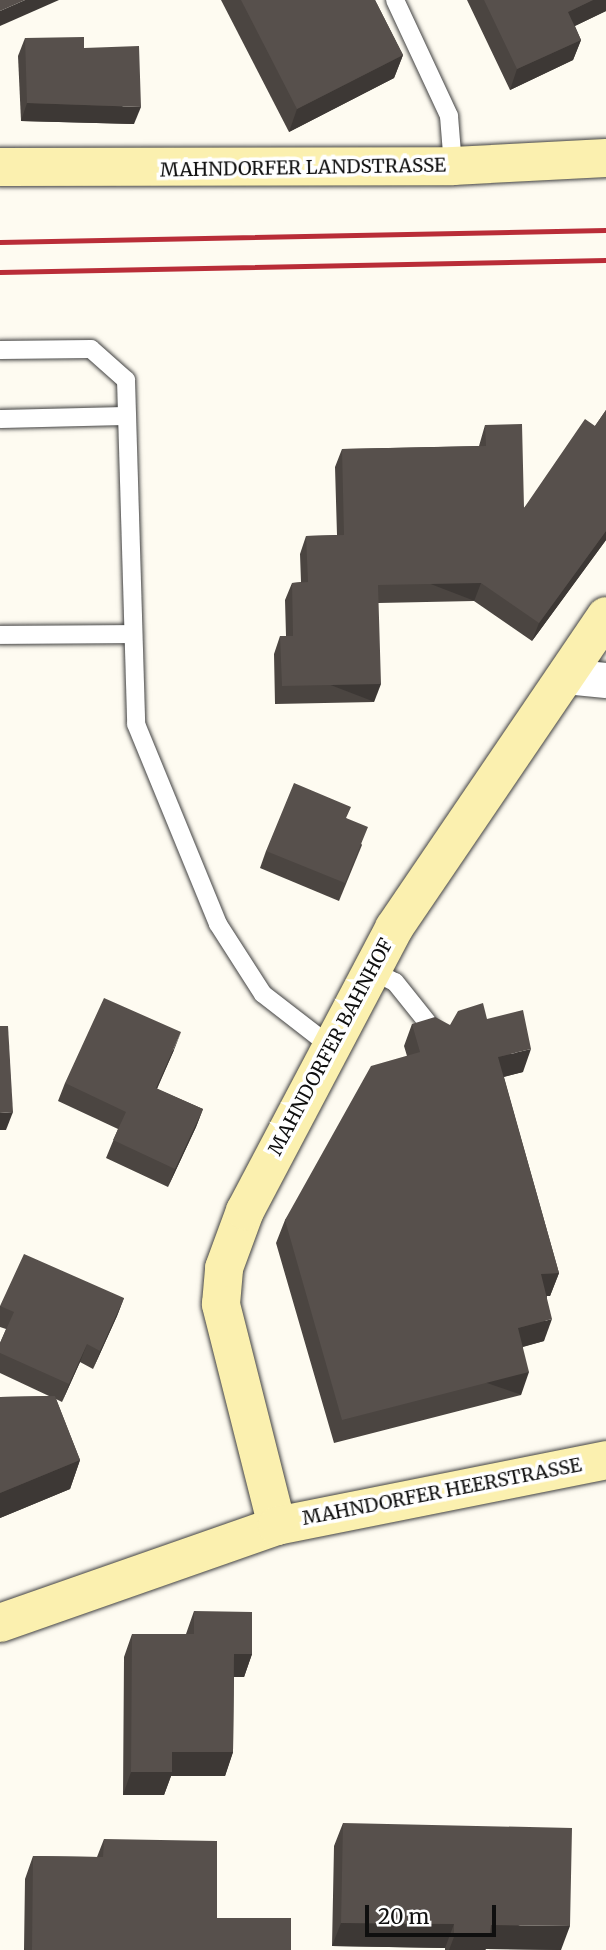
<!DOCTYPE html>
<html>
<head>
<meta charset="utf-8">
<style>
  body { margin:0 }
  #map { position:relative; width:606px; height:1950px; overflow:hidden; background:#fefbf1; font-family:Merriweather,serif }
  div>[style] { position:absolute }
  .roads { filter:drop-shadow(0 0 2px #424242) drop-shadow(0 0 2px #424242) }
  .lane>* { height:18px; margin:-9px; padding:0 9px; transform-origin:9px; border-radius:9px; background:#fff }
  .street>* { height:35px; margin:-17.5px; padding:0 17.5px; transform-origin:17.5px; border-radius:17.5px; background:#fff }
  .secondary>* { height:38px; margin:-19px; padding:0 19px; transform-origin:19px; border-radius:19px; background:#fbf0af }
  .rail>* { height:5px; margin:-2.5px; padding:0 2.5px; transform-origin:2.5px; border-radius:2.5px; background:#b92d38 }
  .wall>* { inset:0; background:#4b4541 }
  .shaded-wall>* { inset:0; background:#3d3835; transform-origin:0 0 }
  .building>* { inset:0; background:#57504c }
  span { translate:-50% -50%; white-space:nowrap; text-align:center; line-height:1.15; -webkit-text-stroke:7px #fff; paint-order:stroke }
  .street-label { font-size:19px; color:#0f0f0f }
  .scale { position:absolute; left:365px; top:1905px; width:131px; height:32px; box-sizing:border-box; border:4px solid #0f0f0f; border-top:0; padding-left:9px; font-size:21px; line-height:24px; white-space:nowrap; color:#0f0f0f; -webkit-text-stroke:5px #fff; paint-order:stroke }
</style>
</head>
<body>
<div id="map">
  <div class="roads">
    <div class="lane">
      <i style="left:395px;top:0;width:128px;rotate:65deg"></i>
      <i style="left:449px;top:116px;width:50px;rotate:85.4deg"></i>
      <i style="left:0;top:350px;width:91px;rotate:-0.6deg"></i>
      <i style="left:91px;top:349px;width:47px;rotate:41.5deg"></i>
      <i style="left:126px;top:380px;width:344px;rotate:88.3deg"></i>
      <i style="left:136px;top:724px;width:216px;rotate:67.7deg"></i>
      <i style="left:218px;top:924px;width:83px;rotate:57.3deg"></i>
      <i style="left:263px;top:994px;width:83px;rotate:37.7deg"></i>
      <i style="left:0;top:419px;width:126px;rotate:-1.4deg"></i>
      <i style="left:0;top:635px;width:132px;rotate:-0.4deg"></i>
      <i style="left:371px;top:970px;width:27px;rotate:27deg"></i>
      <i style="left:395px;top:982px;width:70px;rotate:51.3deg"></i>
    </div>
    <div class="street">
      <i style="left:565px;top:676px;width:41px;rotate:5.6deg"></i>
    </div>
    <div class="secondary">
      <i style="left:0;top:167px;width:453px;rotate:-0.1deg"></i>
      <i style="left:453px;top:166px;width:153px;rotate:-3deg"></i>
      <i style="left:277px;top:1526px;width:229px;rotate:-104.2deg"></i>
      <i style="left:221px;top:1304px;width:36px;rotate:-85deg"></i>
      <i style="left:224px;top:1268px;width:61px;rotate:-69.8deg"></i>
      <i style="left:245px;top:1211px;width:320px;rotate:-62.2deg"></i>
      <i style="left:394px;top:928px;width:377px;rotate:-55.8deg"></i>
      <i style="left:0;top:1623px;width:293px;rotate:-19.3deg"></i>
      <i style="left:277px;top:1526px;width:336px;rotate:-11.3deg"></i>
    </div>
  </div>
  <div class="rail">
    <i style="left:0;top:242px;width:606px;rotate:-1.13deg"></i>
    <i style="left:0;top:272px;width:606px;rotate:-1.13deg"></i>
  </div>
  <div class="wall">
    <i style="clip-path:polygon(221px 0,375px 0,403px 55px,394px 78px,289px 132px)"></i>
    <i style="clip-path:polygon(467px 0,606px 0,606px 11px,575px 26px,581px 40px,573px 60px,510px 90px)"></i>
    <i style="clip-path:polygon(25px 38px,84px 48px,134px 124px,21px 121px,18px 56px)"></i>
    <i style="clip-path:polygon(606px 410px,606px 540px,532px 641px,474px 601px,378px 603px,374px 702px,275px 704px,274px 654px,280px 636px,286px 636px,285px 600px,292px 583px,301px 582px,300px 554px,306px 536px,337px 535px,335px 467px,342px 449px,479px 446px,485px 425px,524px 508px,595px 426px)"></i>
    <i style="clip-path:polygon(346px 818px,362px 845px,339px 901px,260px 868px,266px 851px)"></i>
    <i style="clip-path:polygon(487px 1019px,523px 1072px,504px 1077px,559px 1273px,550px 1296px,547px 1296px,544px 1341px,523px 1347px,521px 1395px,334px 1443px,276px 1243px,285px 1220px,407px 1056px,404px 1046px,412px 1024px,450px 1025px)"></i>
    <i style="clip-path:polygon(174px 1050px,157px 1089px,203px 1109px,196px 1127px,168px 1187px,106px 1158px,118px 1129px,58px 1101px,65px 1083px)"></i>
    <i style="clip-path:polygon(124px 1298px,117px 1316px,93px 1369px,80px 1362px,62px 1402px,56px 1399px,80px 1460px,70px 1489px,0 1518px,0 1397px,49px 1396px,0 1373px,0 1343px,6px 1329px,0 1327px,0 1306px)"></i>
    <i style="clip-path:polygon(194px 1611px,252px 1654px,244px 1677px,234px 1677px,233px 1752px,225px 1776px,171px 1776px,164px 1795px,123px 1795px,124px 1657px,132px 1634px,186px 1634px)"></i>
    <i style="clip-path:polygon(343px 1823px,561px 1950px,486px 1949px,485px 1950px,445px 1950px,445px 1948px,332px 1946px,334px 1846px)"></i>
    <i style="clip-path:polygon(104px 1839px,217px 1918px,291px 1950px,24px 1950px,25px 1879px,33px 1856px,97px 1857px)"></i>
  </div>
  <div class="shaded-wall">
    <i style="clip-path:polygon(25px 0,59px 0,0 26px,0 11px)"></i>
    <i style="clip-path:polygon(593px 0,606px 0,606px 11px,560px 33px,568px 12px)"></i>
    <i style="clip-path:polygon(581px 40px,573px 60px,510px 90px,517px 69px)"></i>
    <i style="clip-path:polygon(403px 55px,394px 78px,289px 132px,297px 109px)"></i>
    <i style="clip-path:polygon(27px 103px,141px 107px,134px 124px,21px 121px)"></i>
    <i style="clip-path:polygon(606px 531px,606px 540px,532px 641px,539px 623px)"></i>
    <i style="left:481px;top:583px;width:19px;height:103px;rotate:111deg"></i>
    <i style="left:381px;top:684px;width:19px;height:99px;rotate:111deg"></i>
    <i style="clip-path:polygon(181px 1032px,174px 1050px,149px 1106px,156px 1088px)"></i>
    <i style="clip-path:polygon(531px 1049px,523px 1072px,490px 1080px,498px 1057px)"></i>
    <i style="clip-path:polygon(203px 1109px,196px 1127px,168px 1187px,175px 1169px)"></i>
    <i style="clip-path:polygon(13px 1112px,6px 1130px,0 1130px,0 1113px)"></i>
    <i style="clip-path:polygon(559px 1273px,550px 1296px,533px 1296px,541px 1274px)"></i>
    <i style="clip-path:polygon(124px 1298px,117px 1316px,93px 1369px,100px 1351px)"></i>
    <i style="clip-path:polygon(552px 1319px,544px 1341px,510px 1350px,518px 1328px)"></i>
    <i style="clip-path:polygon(87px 1344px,80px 1362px,62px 1402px,69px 1384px)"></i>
    <i style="left:529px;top:1372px;width:24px;height:193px;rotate:109deg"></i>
    <i style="clip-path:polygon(80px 1460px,70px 1489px,0 1518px,0 1493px)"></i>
    <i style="clip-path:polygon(234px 1654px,252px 1654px,244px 1677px,225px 1677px)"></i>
    <i style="clip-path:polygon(172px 1752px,233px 1752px,225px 1776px,171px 1776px,164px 1795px,123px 1795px,131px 1772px)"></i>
    <i style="clip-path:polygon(341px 1923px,454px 1924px,445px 1948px,332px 1946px)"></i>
    <i style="clip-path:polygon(491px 1925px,570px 1926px,561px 1950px,486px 1949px,485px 1950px,449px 1950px,454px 1937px)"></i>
  </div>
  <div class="building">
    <i style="clip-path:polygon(0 0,25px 0,0 11px)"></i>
    <i style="clip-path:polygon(241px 0,375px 0,403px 55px,297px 109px)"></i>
    <i style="clip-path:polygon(484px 0,593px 0,568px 12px,581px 40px,517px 69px)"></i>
    <i style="clip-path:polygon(84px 37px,84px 48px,139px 46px,141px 107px,27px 103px,25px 38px)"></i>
    <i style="clip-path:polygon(606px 410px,606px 531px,539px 623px,481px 583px,378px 585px,381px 684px,282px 686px,280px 636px,293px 636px,292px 583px,308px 582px,306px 536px,344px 535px,342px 449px,486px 446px,485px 425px,522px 424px,524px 508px,585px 419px,595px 426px)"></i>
    <i style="clip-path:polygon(294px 783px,351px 807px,346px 818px,368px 827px,345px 883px,266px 851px)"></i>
    <i style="clip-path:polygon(104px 998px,181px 1032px,156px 1088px,203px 1109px,175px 1169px,113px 1140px,126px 1112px,65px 1083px)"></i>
    <i style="clip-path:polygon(483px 1003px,487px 1019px,523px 1010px,531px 1049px,498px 1057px,559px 1273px,541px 1274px,552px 1319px,518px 1328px,529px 1372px,342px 1420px,285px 1220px,371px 1066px,420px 1052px,412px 1024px,435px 1017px,450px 1025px,458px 1011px)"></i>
    <i style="clip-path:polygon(0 1026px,8px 1026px,13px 1112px,0 1113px)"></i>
    <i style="clip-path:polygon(24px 1254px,124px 1298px,100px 1351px,87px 1344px,69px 1384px,0 1353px,0 1343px,14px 1312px,0 1306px)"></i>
    <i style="clip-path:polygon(55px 1396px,80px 1460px,0 1493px,0 1397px)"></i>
    <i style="clip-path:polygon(194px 1611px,252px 1612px,252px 1654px,234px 1654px,233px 1752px,172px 1752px,172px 1772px,131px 1772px,132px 1634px,194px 1634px)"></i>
    <i style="clip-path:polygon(343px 1823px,572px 1828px,570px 1926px,491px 1925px,490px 1937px,454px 1937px,454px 1924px,341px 1923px)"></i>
    <i style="clip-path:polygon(104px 1839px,217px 1841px,217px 1918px,291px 1918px,291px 1950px,32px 1950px,33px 1856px,103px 1857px)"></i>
  </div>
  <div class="street-label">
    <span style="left:303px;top:168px;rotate:-1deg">MAHNDORFER LANDSTRASSE</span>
    <span style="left:331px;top:1047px;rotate:-62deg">MAHNDORFER BAHNHOF</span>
    <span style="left:442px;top:1492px;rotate:-11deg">MAHNDORFER HEERSTRASSE</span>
  </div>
  <div class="scale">20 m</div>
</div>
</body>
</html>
